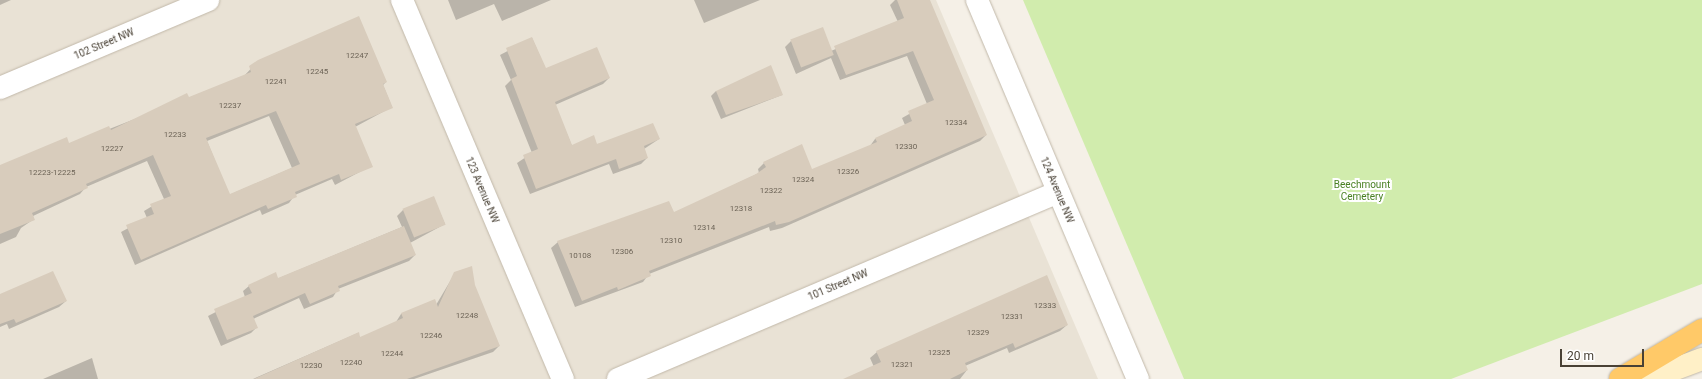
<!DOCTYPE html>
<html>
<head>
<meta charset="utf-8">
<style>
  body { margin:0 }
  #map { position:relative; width:1702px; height:379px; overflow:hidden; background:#f5f0e7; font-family:Roboto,sans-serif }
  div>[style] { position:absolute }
  .residential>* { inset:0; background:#e9e2d5 }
  .green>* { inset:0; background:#d1ecad }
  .shadow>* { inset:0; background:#0003 }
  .building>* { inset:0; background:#d8ccbc; transform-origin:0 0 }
  .roads { filter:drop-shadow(0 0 1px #c1b8a9) drop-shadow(0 0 1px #c1b8a9) }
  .minor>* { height:22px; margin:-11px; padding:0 11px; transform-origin:11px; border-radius:11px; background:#fff }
  .secondary>* { height:22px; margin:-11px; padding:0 11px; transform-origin:11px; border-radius:11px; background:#fff0c7 }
  .motorway>* { height:22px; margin:-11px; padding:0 11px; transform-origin:11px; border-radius:11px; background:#ffc968 }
  span { translate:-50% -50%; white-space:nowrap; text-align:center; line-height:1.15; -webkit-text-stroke:4px #fff; paint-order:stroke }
  .number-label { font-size:8px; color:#6d6457 }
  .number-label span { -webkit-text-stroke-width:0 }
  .street-label { font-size:10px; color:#494135 }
  .park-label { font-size:10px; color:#498023 }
  .scale { position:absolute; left:1560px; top:349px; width:84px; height:18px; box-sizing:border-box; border:2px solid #494135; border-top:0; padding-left:5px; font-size:12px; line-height:14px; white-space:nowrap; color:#494135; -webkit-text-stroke:3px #fff; paint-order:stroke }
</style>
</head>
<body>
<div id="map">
  <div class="residential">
    <i style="clip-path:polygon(0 0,936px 0,1098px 379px,0 379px)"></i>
  </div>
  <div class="green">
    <i style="clip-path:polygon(1023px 0,1702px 0,1702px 284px,1451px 379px,1184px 379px)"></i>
  </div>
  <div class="shadow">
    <i style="clip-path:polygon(0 0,11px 0,0 5px)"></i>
    <i style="clip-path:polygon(448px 0,551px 0,502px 21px,494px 4px,456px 20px)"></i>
    <i style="clip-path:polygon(694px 0,760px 0,704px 23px)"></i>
    <i style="clip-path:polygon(895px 0,929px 0,986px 135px,980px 141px,782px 228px,770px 231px,769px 227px,649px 274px,643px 282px,575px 307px,551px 248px,558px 242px,673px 214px,759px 173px,758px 169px,764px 163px,812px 171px,870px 146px,875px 139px,905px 125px,902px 118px,927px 104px,907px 56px,840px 80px,831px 58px,796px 74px,785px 47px,791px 41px,831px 51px,898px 22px,890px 5px)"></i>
    <i style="clip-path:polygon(532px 38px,546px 70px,609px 78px,603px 84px,555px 105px,572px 146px,659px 139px,644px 149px,647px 158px,641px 164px,613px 174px,609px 164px,530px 194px,517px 163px,532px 153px,505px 86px,511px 80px,500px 55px)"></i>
    <i style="clip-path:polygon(evenodd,258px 61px,386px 82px,383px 85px,392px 107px,355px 127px,371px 166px,335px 185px,332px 179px,295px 195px,289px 203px,262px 215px,260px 210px,135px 265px,121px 232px,147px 218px,144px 211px,164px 199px,147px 161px,86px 187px,80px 194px,33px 216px,34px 219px,21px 228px,16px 237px,0 244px,0 172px,244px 76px,258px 61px,269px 116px,292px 168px,229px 195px,207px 141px,269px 116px)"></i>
    <i style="clip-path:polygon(716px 91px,782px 95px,721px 119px,711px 96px)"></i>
    <i style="clip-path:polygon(433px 197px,445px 224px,410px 243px,415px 255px,409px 261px,338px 289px,333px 297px,304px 309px,299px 298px,253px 319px,257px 327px,251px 333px,221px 346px,208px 316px,245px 297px,243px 291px,249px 286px,277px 279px,402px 227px,397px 216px,403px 210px)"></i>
    <i style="clip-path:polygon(455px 273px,474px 285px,499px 346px,493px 352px,414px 379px,253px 379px,358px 333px,360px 338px,396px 322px,401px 314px,436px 305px)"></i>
    <i style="clip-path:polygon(0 295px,66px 301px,59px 307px,9px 329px,7px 324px,0 327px)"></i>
    <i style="clip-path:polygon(1067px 325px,1060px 331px,1009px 353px,1007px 348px,965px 366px,967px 370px,960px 379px,846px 379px,874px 367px,870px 358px,877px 352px)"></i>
    <i style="clip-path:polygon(92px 358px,98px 379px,43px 379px)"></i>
  </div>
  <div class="building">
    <i style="clip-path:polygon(897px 0,930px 0,987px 135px,789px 222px,776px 225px,775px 221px,649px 271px,651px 276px,618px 290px,617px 287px,582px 301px,557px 241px,669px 201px,674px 212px,756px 174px,766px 167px,763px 162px,802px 144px,812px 169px,877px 142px,875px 138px,912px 121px,908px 111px,934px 100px,913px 51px,846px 75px,834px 46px,904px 18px)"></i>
    <i style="clip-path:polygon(evenodd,359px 16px,387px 82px,383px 84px,393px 108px,355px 124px,373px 167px,341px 180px,339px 174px,295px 192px,297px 197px,268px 209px,266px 205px,141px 260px,126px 225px,154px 214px,150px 204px,171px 196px,153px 155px,86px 184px,88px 188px,32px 213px,35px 220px,0 234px,0 165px,67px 137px,69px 143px,109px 126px,111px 130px,187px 93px,189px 97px,251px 72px,249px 66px,258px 60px,359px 16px,276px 111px,300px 164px,230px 194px,206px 138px,276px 111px)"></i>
    <i style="left:823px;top:27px;width:30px;height:35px;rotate:69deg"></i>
    <i style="clip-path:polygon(532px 37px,546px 68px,597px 47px,610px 78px,555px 102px,572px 145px,594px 135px,597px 144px,653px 123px,660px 139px,644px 146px,648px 158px,619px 169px,616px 159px,536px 189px,523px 155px,538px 149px,511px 79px,517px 76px,506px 48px)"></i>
    <i style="clip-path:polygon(771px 65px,783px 95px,726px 115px,716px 91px)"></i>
    <i style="left:434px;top:196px;width:31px;height:34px;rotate:68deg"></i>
    <i style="clip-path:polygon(404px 226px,416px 255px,338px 286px,340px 291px,310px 304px,305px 293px,253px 316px,258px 328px,227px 340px,214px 309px,252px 293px,248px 285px,276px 272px,278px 278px)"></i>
    <i style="clip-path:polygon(472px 266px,475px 285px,500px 346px,407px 379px,254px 379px,359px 332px,360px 337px,403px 318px,401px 313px,435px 299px,438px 307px,454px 272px)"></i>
    <i style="clip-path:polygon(53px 271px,67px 301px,16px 323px,14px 319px,0 324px,0 294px)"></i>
    <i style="clip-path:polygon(1047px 275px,1068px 325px,1015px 348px,1013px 343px,965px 363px,968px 370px,950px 379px,843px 379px,881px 362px,876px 351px)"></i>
  </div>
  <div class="roads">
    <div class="minor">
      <i style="left:402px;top:0;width:412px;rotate:67deg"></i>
      <i style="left:977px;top:0;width:412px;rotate:67deg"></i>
      <i style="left:0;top:88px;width:226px;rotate:-22.9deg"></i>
      <i style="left:618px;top:379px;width:478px;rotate:-23deg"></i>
    </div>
    <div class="secondary">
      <i style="left:1649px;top:379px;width:57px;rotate:-20.7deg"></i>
    </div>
    <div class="motorway">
      <i style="left:1620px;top:379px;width:96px;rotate:-30.9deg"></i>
    </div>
  </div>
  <div class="number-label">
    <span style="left:357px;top:56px">12247</span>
    <span style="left:317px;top:72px">12245</span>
    <span style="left:276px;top:82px">12241</span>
    <span style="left:230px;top:106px">12237</span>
    <span style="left:956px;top:123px">12334</span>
    <span style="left:175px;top:135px">12233</span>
    <span style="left:906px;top:147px">12330</span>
    <span style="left:112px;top:149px">12227</span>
    <span style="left:848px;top:172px">12326</span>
    <span style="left:52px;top:173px">12223-12225</span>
    <span style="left:803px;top:180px">12324</span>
    <span style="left:771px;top:191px">12322</span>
    <span style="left:741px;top:209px">12318</span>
    <span style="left:704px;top:228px">12314</span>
    <span style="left:671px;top:241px">12310</span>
    <span style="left:622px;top:252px">12306</span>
    <span style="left:580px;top:256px">10108</span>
    <span style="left:1045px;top:306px">12333</span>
    <span style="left:467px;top:316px">12248</span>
    <span style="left:1012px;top:317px">12331</span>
    <span style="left:978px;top:333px">12329</span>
    <span style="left:431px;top:336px">12246</span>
    <span style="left:939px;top:353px">12325</span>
    <span style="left:392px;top:354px">12244</span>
    <span style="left:351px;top:363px">12240</span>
    <span style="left:902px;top:365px">12321</span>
    <span style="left:311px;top:366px">12230</span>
  </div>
  <div class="street-label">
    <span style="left:104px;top:44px;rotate:-23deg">102 Street NW</span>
    <span style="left:482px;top:190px;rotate:67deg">123 Avenue NW</span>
    <span style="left:1057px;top:190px;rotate:67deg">124 Avenue NW</span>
    <span style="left:838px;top:285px;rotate:-23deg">101 Street NW</span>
  </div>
  <div class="park-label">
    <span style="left:1362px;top:190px">Beechmount<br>Cemetery</span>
  </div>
  <div class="scale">20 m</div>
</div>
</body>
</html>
